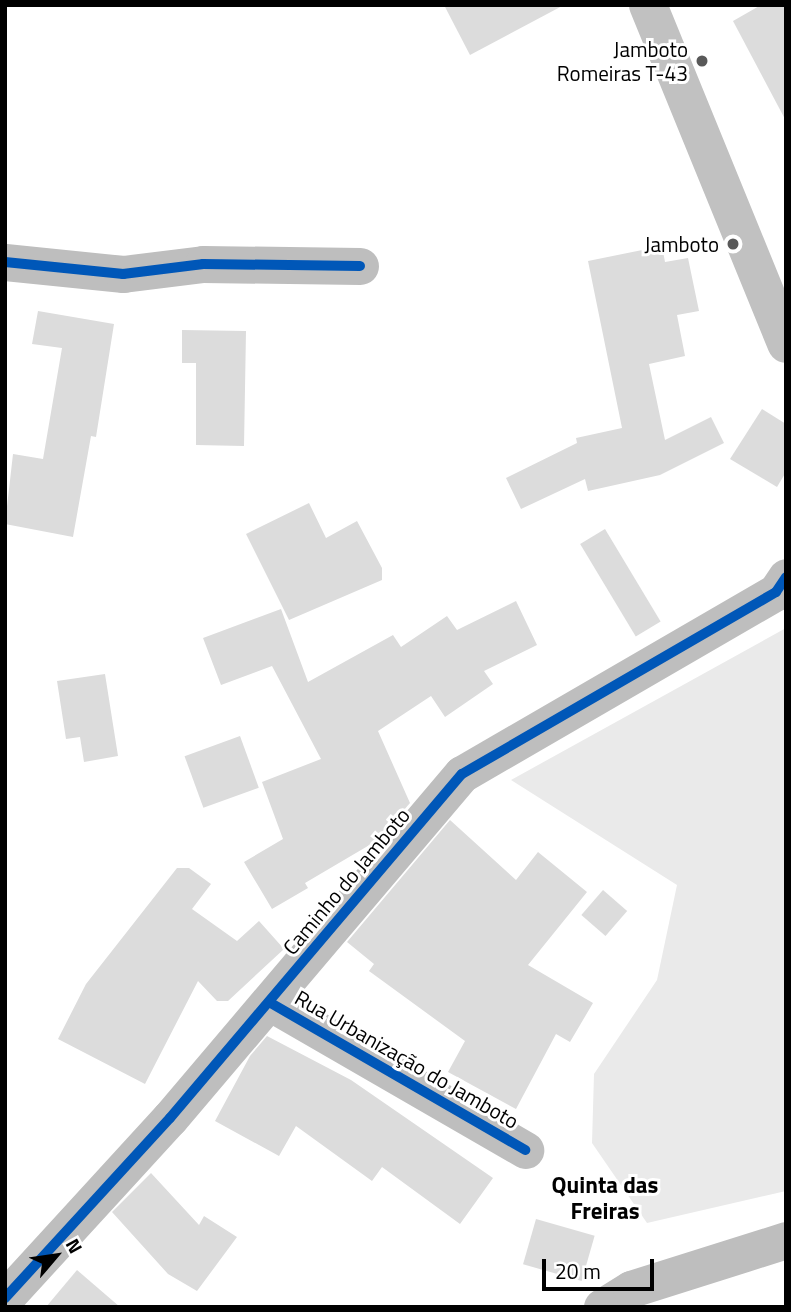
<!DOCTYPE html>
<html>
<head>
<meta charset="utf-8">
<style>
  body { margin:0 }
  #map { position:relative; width:791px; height:1312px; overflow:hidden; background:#fff; font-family:"Titillium Web",sans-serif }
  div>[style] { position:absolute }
  .green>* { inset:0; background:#eaeaea }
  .building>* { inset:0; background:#dcdcdc; transform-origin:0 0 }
  .street>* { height:37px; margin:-18.5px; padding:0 18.5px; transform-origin:18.5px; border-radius:18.5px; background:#bebebe }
  .secondary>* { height:38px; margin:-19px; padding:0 19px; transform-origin:19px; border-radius:19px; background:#c1c1c1 }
  .cycleway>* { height:10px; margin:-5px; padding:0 5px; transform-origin:5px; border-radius:5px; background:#0057b8 }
  .dots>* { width:19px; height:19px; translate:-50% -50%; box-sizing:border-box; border:4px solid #fff; border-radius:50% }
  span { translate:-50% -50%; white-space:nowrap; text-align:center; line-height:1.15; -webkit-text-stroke:6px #fff; paint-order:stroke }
  .poi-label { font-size:21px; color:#000 }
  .right { translate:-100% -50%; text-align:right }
  .street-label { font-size:21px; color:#000 }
  .neighbourhood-label { font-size:23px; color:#000; font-weight:700 }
  .frame { position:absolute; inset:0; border:7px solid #000; pointer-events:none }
  .north { position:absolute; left:21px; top:1221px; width:70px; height:70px; -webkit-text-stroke:5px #fff; paint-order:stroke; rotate:61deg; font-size:19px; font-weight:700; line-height:28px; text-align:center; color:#000 }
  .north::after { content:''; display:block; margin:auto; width:24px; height:32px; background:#000; clip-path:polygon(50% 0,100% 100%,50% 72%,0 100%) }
  .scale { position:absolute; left:542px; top:1259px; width:112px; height:32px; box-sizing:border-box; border:4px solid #000; border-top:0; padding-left:9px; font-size:21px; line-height:24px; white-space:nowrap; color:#000; -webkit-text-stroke:5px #fff; paint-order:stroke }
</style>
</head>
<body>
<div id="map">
  <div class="green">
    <i style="clip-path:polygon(786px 628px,786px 1191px,647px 1223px,592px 1143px,594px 1074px,657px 980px,677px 885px,511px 780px)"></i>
  </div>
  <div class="building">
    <i style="clip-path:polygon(444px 5px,564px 5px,470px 55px)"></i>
    <i style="clip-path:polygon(761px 5px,786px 5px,786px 121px,733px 21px)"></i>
    <i style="clip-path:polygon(662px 246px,665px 262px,688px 258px,699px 311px,677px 315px,685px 356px,649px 364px,665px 440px,711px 417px,724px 443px,660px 475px,588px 491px,585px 479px,521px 509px,506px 478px,577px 443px,576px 438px,622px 428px,588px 261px)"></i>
    <i style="clip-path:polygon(38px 311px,114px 324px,96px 437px,91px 436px,73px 537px,5px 524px,13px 454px,43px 459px,62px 348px,32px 344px)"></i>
    <i style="clip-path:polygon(182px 330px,246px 331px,244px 446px,196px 445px,196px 363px,182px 363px)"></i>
    <i style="clip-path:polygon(762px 409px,786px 424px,786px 472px,777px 487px,730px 459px)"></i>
    <i style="clip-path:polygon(309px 503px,326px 538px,357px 521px,382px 568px,382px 580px,289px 620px,246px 534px)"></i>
    <i style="left:605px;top:529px;width:108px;height:29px;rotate:59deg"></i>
    <i style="clip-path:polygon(516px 601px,537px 645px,484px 671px,493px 684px,445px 717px,431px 696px,378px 731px,410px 803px,378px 840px,305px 883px,308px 888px,272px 909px,244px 862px,283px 839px,262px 782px,321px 759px,272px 666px,221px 685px,203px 638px,281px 609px,308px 682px,393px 635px,401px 647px,447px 616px,457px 630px)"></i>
    <i style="clip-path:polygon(105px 674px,118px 756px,84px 762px,80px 737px,66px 739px,57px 681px)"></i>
    <i style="left:240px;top:736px;width:55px;height:59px;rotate:70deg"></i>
    <i style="clip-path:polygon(450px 820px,516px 880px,538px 852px,587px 892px,528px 965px,593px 1003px,570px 1042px,556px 1034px,516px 1109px,448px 1072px,465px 1041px,369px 971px,374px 964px,347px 942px)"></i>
    <i style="clip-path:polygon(177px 868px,189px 868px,211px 884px,192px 909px,237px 941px,259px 921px,284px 949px,228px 1001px,217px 1001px,198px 981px,145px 1084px,58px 1039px,86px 984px)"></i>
    <i style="left:603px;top:890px;width:32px;height:33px;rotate:41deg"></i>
    <i style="clip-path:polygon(267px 1036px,351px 1080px,493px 1178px,460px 1224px,382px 1167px,372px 1181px,296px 1126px,279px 1156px,215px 1121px,250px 1056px)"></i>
    <i style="clip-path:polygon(151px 1173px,199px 1225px,204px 1216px,237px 1237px,197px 1291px,168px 1274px,112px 1212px)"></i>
    <i style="left:536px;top:1219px;width:61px;height:47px;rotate:16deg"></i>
    <i style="clip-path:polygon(77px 1270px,120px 1307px,46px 1307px)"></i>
  </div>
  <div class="street">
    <i style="left:5px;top:262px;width:119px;rotate:5.8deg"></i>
    <i style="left:123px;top:274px;width:81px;rotate:-7.1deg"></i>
    <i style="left:203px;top:264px;width:157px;rotate:0.7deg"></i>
    <i style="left:269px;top:1002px;width:296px;rotate:30deg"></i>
    <i style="left:5px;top:1298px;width:244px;rotate:-47.5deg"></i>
    <i style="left:170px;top:1118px;width:451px;rotate:-49.7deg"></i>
    <i style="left:462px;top:774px;width:363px;rotate:-30.1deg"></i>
    <i style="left:776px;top:592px;width:18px;rotate:-56deg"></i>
    <i style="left:602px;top:1307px;width:34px;rotate:-32deg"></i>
    <i style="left:631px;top:1289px;width:163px;rotate:-17.5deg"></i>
  </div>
  <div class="secondary">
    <i style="left:648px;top:5px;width:366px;rotate:67.8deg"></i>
  </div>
  <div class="cycleway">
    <i style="left:5px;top:262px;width:119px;rotate:5.8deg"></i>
    <i style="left:123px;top:274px;width:81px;rotate:-7.1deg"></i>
    <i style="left:203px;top:264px;width:157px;rotate:0.7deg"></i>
    <i style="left:269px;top:1002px;width:296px;rotate:30deg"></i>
    <i style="left:5px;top:1298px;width:244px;rotate:-47.5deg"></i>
    <i style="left:170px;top:1118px;width:451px;rotate:-49.7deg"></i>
    <i style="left:462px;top:774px;width:363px;rotate:-30.1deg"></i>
    <i style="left:776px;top:592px;width:18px;rotate:-56deg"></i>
  </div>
  <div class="dots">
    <i style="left:702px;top:61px;background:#595959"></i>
    <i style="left:733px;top:244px;background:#595959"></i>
  </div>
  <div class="poi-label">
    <span class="right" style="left:688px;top:61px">Jamboto<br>Romeiras T-43</span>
    <span class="right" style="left:719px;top:244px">Jamboto</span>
  </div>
  <div class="street-label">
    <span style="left:346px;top:881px;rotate:-50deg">Caminho do Jamboto</span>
    <span style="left:407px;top:1059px;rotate:30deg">Rua Urbanização do Jamboto</span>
  </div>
  <div class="neighbourhood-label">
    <span style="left:605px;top:1198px">Quinta das<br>Freiras</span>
  </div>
  <div class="frame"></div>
  <div class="north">N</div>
  <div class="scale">20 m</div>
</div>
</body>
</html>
